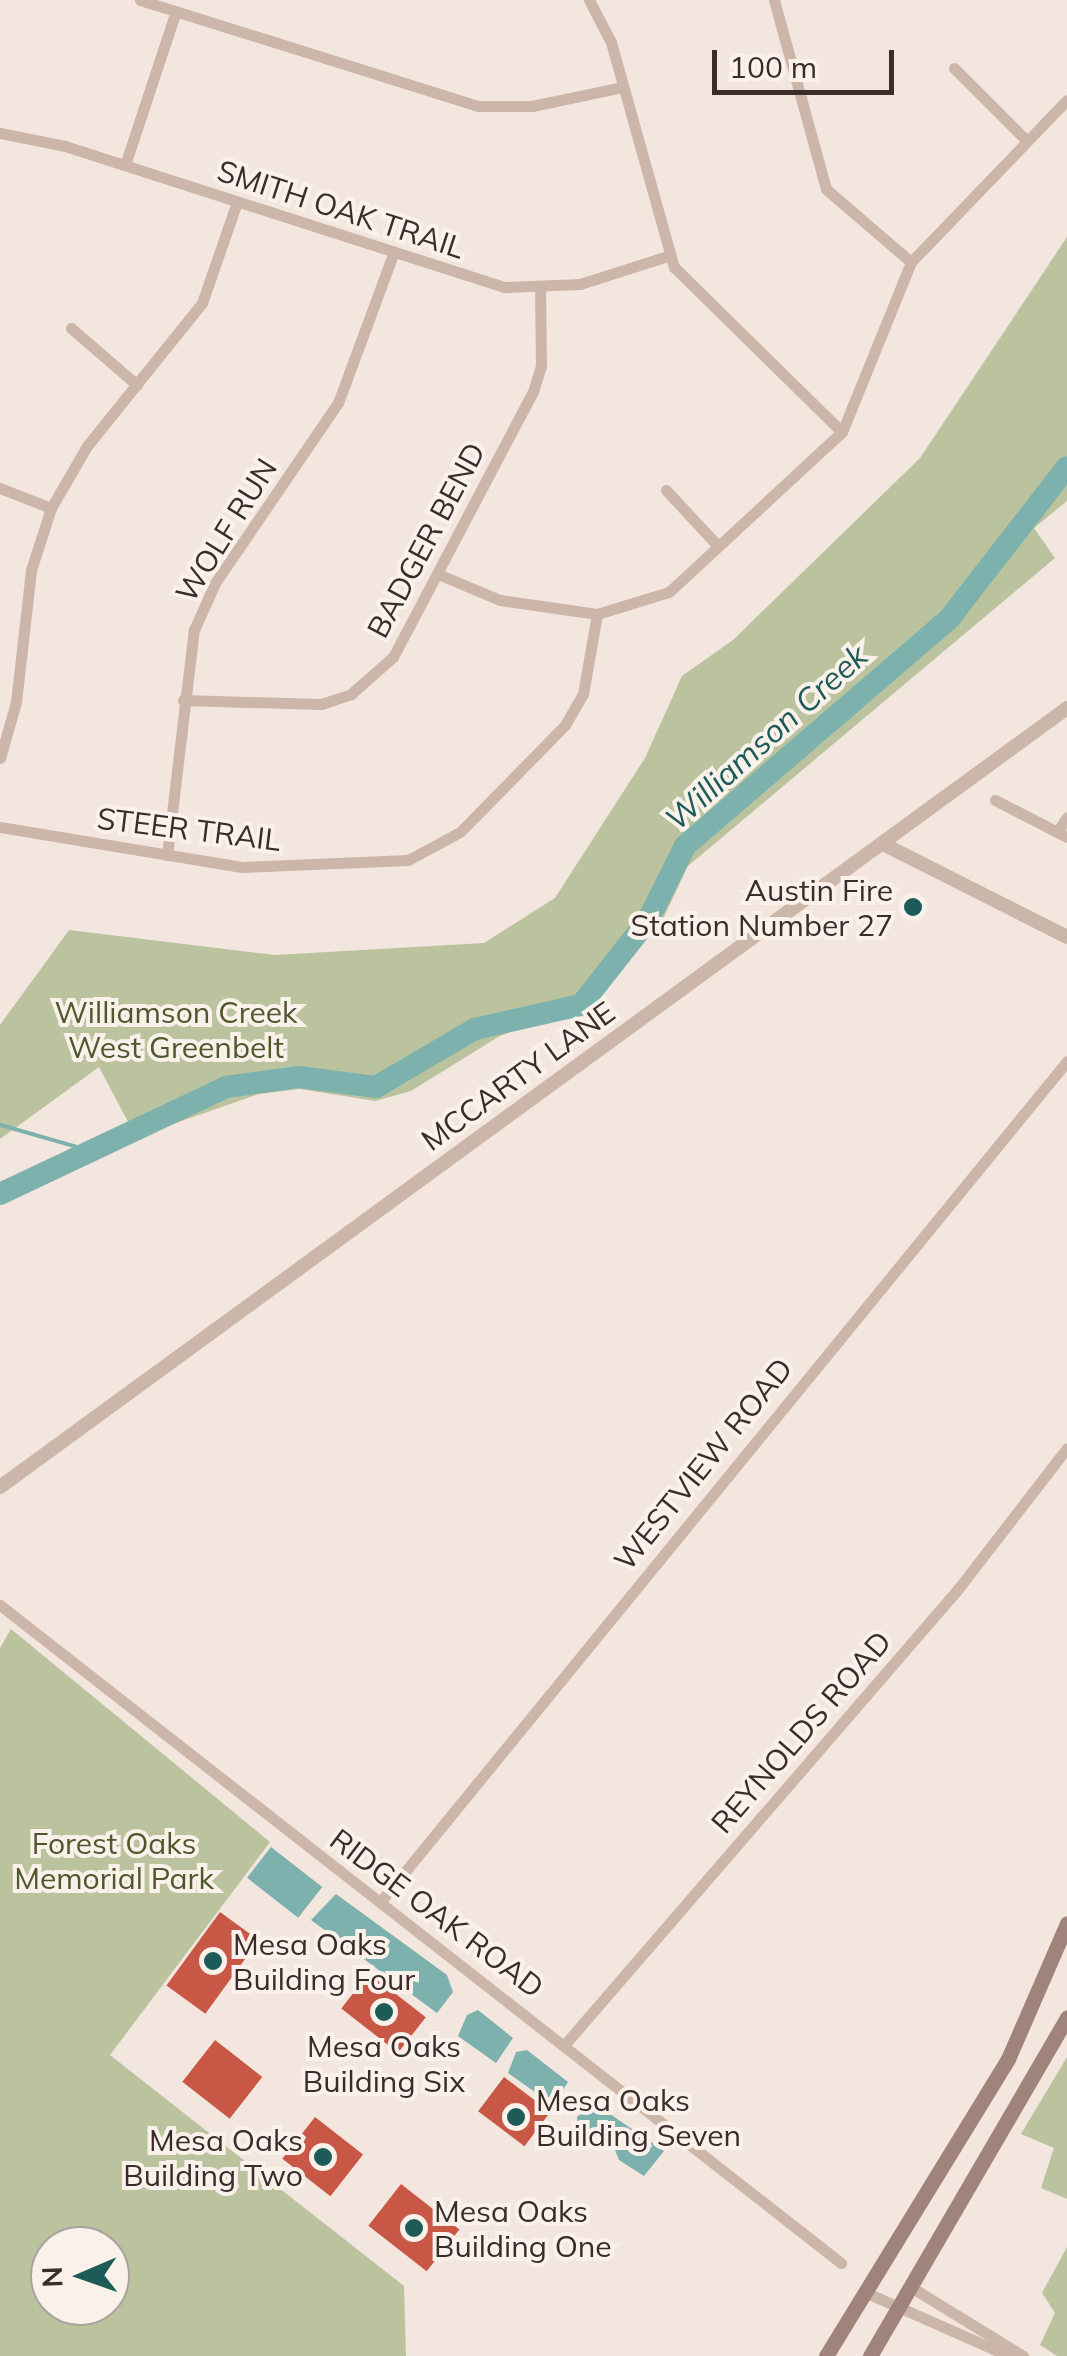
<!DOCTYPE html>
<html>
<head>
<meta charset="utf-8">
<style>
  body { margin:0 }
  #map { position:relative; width:1067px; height:2356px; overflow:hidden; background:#f3e6de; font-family:Mulish,sans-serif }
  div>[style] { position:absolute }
  .green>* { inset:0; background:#bac39d }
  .water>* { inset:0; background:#7cb1ad; transform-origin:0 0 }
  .stream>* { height:4px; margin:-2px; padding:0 2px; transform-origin:2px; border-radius:2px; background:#7cb1ad }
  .river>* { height:22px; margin:-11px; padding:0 11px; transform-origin:11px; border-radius:11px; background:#7cb1ad }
  .building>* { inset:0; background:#c85746; transform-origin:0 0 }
  .minor>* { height:11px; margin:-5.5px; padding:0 5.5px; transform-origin:5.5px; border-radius:5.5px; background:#ccb5a9 }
  .tertiary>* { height:14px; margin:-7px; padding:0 7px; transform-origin:7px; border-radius:7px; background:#ccb5a9 }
  .secondary>* { height:15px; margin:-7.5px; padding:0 7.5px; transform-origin:7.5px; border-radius:7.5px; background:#a0837a }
  .dots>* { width:28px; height:28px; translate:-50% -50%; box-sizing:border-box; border:5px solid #faf1ea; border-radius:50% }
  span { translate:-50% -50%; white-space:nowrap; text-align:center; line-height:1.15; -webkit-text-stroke:8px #faf1ea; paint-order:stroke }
  .street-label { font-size:30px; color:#392c29 }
  .poi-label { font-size:30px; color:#392c29 }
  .right { translate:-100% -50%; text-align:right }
  .left { translate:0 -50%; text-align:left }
  .park-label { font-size:30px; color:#4d582c }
  .water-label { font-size:32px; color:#1d5b58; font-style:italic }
  .north { position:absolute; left:30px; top:2226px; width:100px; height:100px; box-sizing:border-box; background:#faf1ea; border:2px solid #ada29d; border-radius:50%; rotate:268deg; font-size:28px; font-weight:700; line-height:40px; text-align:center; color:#392c29 }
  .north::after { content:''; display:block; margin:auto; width:35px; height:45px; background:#1d5b58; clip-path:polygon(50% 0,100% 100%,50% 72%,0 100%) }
  .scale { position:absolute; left:712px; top:50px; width:182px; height:45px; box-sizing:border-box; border:5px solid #392c29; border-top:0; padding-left:12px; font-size:30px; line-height:35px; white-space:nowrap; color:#392c29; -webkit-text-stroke:8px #faf1ea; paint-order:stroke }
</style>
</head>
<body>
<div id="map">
  <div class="green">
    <i style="clip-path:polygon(1067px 237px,1067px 501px,1034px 528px,1055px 558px,688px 866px,663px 919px,580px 1003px,498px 1037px,411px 1091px,375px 1101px,300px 1089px,259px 1094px,136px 1137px,99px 1067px,0 1139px,0 1025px,69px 930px,275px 955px,484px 943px,555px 898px,645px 758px,682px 676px,733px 640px,920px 458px)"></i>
    <i style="clip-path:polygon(evenodd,11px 1629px,270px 1842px,110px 2055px,404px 2286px,406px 2356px,0 2356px,0 1648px,11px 1629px,50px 2246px,110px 2246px,110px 2306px,50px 2306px,50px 2246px)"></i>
    <i style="clip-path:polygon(1067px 2057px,1067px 2199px,1041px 2188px,1054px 2148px,1021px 2134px)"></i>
    <i style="clip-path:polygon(1067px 2247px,1067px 2356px,1057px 2356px,1040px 2345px,1055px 2313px,1042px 2293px)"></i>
  </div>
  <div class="water">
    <i style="left:271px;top:1847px;width:65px;height:39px;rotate:38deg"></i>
    <i style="clip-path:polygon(336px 1894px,447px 1975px,453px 1992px,437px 2013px,311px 1920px)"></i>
    <i style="clip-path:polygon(478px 2010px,513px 2038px,496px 2063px,458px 2036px,467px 2015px)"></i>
    <i style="clip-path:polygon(527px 2050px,568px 2082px,553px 2105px,508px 2073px,516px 2052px)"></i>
    <i style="clip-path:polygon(594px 2103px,664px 2151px,644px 2176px,619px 2160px,613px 2145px,578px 2128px,577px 2117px)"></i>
  </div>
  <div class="stream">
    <i style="left:0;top:1125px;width:91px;rotate:15.9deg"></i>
  </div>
  <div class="river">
    <i style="left:0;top:1194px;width:250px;rotate:-25.3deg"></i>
    <i style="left:226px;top:1087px;width:74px;rotate:-7.8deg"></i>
    <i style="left:299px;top:1077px;width:78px;rotate:7.4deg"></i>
    <i style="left:376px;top:1087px;width:115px;rotate:-30.4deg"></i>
    <i style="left:475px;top:1029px;width:109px;rotate:-12.8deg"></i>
    <i style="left:581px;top:1005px;width:108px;rotate:-51.8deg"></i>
    <i style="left:648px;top:920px;width:83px;rotate:-63.4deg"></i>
    <i style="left:685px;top:846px;width:348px;rotate:-40.7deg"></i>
    <i style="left:949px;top:619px;width:192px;rotate:-52.2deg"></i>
  </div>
  <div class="building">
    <i style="left:220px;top:1912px;width:48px;height:91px;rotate:36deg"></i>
    <i style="left:369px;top:1973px;width:72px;height:45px;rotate:38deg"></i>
    <i style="left:215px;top:2040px;width:60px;height:53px;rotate:38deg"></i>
    <i style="left:504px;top:2077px;width:58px;height:43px;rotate:37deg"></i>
    <i style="left:315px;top:2117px;width:61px;height:53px;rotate:38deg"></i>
    <i style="left:401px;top:2184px;width:74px;height:53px;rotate:38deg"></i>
  </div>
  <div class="minor">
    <i style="left:140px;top:0;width:355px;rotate:17.4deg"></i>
    <i style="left:479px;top:106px;width:53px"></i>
    <i style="left:532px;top:106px;width:93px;rotate:-11.8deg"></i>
    <i style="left:589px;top:0;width:47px;rotate:62.4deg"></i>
    <i style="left:611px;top:42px;width:234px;rotate:74.4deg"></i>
    <i style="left:674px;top:267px;width:235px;rotate:44.5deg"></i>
    <i style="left:774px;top:0;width:196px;rotate:74.6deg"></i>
    <i style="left:826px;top:189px;width:112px;rotate:40.7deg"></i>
    <i style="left:954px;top:68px;width:102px;rotate:45deg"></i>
    <i style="left:0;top:133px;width:66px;rotate:11.3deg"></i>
    <i style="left:65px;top:146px;width:462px;rotate:17.8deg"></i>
    <i style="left:505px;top:287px;width:75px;rotate:-2.3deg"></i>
    <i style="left:580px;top:284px;width:92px;rotate:-17.7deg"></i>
    <i style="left:125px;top:165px;width:162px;rotate:-71.7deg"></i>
    <i style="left:71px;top:328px;width:87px;rotate:40.8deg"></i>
    <i style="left:0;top:488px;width:55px;rotate:21.4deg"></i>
    <i style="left:666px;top:490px;width:76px;rotate:47.1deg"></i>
    <i style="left:438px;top:574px;width:67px;rotate:22.8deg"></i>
    <i style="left:500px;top:600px;width:98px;rotate:8.2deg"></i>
    <i style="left:597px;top:614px;width:75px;rotate:-17deg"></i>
    <i style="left:669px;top:592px;width:236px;rotate:-42.8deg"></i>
    <i style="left:842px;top:432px;width:183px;rotate:-67.9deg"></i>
    <i style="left:911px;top:262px;width:225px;rotate:-46.1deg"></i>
    <i style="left:183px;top:700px;width:138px;rotate:1.7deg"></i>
    <i style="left:321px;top:704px;width:32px;rotate:-18deg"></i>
    <i style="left:351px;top:694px;width:56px;rotate:-41.4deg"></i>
    <i style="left:393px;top:657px;width:300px;rotate:-62.2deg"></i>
    <i style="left:533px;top:392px;width:27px;rotate:-73deg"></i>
    <i style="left:541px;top:366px;width:77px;rotate:-90.7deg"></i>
    <i style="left:0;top:758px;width:58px;rotate:-74.1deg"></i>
    <i style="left:16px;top:702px;width:133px;rotate:-83.5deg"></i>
    <i style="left:31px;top:570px;width:65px;rotate:-72.1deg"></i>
    <i style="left:51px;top:508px;width:72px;rotate:-59.9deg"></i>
    <i style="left:87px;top:446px;width:184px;rotate:-51.2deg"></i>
    <i style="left:202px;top:303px;width:107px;rotate:-70.9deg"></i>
    <i style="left:995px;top:800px;width:81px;rotate:27.2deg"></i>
    <i style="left:0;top:827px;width:245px;rotate:9.4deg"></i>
    <i style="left:242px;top:867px;width:166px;rotate:-2.4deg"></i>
    <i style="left:408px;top:860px;width:59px;rotate:-28.3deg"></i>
    <i style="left:460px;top:832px;width:150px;rotate:-45.5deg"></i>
    <i style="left:565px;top:725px;width:36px;rotate:-60deg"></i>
    <i style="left:583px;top:694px;width:81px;rotate:-80.1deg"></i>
    <i style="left:1057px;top:832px;width:18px;rotate:-56deg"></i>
    <i style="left:167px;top:855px;width:227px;rotate:-83.2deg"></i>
    <i style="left:194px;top:630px;width:51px;rotate:-65.9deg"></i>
    <i style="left:215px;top:583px;width:218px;rotate:-55.7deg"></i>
    <i style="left:338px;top:403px;width:161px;rotate:-69.7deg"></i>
    <i style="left:0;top:1605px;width:1068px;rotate:38.04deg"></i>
    <i style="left:381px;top:1901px;width:1085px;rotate:-50.76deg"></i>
    <i style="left:566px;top:2043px;width:600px;rotate:-49.19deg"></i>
    <i style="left:958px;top:1589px;width:178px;rotate:-52.3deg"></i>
    <i style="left:911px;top:2287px;width:132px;rotate:31.6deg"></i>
    <i style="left:867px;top:2293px;width:155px;rotate:23.9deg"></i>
  </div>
  <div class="tertiary">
    <i style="left:883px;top:844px;width:206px;rotate:26.8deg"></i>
    <i style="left:0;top:1487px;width:1321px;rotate:-36.13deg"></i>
  </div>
  <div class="secondary">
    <i style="left:826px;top:2356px;width:348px;rotate:-58.5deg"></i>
    <i style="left:1008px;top:2059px;width:148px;rotate:-66.5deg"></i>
    <i style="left:870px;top:2356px;width:392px;rotate:-59.8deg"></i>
  </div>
  <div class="dots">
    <i style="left:913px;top:907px;background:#1d5b58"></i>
    <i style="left:213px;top:1961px;background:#1d5b58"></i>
    <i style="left:384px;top:2012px;background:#1d5b58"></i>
    <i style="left:516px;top:2117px;background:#1d5b58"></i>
    <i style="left:323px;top:2157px;background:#1d5b58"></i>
    <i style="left:414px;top:2228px;background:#1d5b58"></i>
  </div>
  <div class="street-label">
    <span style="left:341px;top:209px;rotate:18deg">SMITH OAK TRAIL</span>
    <span style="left:226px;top:530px;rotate:-58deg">WOLF RUN</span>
    <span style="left:426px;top:540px;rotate:-62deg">BADGER BEND</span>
    <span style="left:189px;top:829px;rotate:7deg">STEER TRAIL</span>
    <span style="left:518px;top:1076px;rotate:-36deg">MCCARTY LANE</span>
    <span style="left:703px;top:1464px;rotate:-51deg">WESTVIEW ROAD</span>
    <span style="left:801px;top:1732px;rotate:-49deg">REYNOLDS ROAD</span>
    <span style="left:437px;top:1913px;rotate:37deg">RIDGE OAK ROAD</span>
  </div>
  <div class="poi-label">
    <span class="right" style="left:893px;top:907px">Austin Fire<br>Station Number 27</span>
    <span class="left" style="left:233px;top:1961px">Mesa Oaks<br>Building Four</span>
    <span style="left:384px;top:2063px">Mesa Oaks<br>Building Six</span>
    <span class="left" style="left:536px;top:2117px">Mesa Oaks<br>Building Seven</span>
    <span class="right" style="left:303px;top:2157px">Mesa Oaks<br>Building Two</span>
    <span class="left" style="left:434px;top:2228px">Mesa Oaks<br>Building One</span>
  </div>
  <div class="park-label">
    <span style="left:176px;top:1029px">Williamson Creek<br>West Greenbelt</span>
    <span style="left:114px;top:1860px">Forest Oaks<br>Memorial Park</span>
  </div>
  <div class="water-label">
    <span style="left:766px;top:737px;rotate:-42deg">Williamson Creek</span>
  </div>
  <div class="north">N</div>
  <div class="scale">100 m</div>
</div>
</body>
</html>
